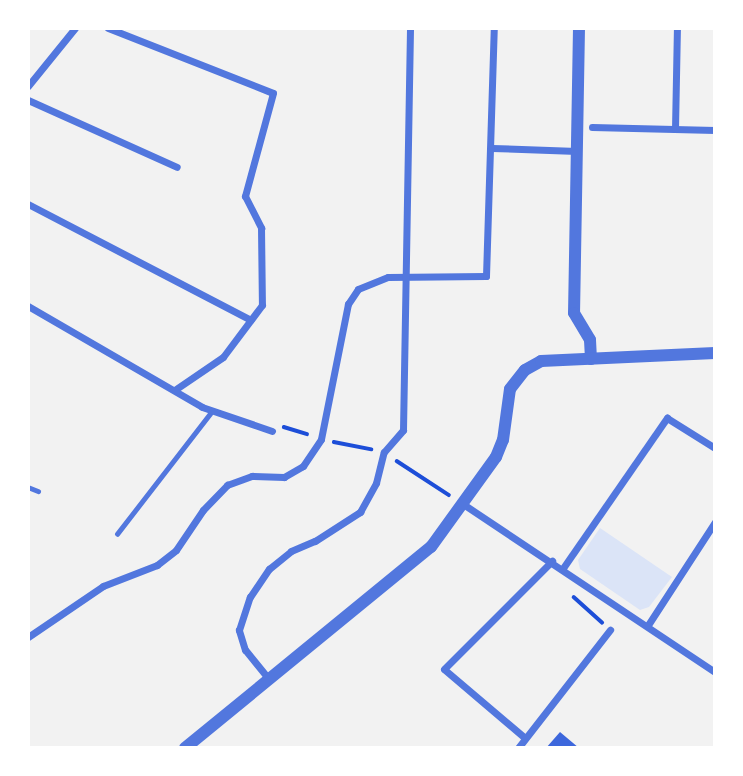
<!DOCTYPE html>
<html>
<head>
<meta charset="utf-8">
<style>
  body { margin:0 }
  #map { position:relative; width:743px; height:776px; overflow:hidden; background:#f2f2f2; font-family:"Open Sans",sans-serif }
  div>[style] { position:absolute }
  .green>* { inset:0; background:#dbe4f7 }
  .building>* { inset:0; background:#3d67dc }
  .path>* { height:3.5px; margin:-1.75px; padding:0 1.75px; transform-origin:1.75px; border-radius:1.75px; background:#1d4ed8 }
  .service>* { height:4.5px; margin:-2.25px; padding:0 2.25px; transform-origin:2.25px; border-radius:2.25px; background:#5277de }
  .minor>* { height:7px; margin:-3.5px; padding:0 3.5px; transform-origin:3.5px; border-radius:3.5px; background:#5277de }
  .tertiary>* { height:12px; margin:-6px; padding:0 6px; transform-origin:6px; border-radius:6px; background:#5277de }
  span { translate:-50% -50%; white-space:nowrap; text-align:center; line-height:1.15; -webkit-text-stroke:5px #fff; paint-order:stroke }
  .frame { position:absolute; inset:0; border:30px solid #fff; pointer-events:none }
</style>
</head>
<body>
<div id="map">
  <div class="green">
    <i style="clip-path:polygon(600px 528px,672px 577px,649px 607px,640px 610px,580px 569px,578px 560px)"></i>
  </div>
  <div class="building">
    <i style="clip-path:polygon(560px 732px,579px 748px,546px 748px)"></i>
  </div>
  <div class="path">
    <i style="left:284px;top:427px;width:24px;rotate:17deg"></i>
    <i style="left:334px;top:442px;width:38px;rotate:11deg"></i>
    <i style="left:397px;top:461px;width:62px;rotate:33.2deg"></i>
    <i style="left:574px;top:597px;width:38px;rotate:42deg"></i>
  </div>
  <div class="service">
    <i style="left:28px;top:487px;width:11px;rotate:22deg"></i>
    <i style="left:117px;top:534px;width:155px;rotate:-52.3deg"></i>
  </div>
  <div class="minor">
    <i style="left:108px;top:28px;width:177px;rotate:21.5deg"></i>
    <i style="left:273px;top:93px;width:107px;rotate:105.2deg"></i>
    <i style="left:245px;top:196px;width:36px;rotate:63deg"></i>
    <i style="left:261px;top:228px;width:77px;rotate:89.3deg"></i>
    <i style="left:262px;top:305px;width:65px;rotate:126.9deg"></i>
    <i style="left:223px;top:357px;width:57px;rotate:145.8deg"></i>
    <i style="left:28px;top:86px;width:75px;rotate:-51deg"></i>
    <i style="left:28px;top:100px;width:163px;rotate:24.2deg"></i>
    <i style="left:592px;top:127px;width:123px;rotate:1.4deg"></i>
    <i style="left:675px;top:129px;width:101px;rotate:-88.9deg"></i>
    <i style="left:492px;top:148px;width:85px;rotate:2deg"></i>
    <i style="left:28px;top:204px;width:251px;rotate:27.5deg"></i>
    <i style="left:28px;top:306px;width:201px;rotate:30.1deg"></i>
    <i style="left:202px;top:407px;width:74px;rotate:18.9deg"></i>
    <i style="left:463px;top:504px;width:303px;rotate:33.7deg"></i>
    <i style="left:563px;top:568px;width:183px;rotate:-55.3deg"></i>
    <i style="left:667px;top:418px;width:57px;rotate:32deg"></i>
    <i style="left:648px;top:625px;width:123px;rotate:-57deg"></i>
    <i style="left:28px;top:637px;width:91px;rotate:-34.2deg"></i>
    <i style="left:103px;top:586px;width:58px;rotate:-21.3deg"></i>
    <i style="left:157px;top:565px;width:24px;rotate:-38deg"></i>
    <i style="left:176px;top:550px;width:48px;rotate:-56deg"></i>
    <i style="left:203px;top:510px;width:35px;rotate:-46deg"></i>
    <i style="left:227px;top:485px;width:27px;rotate:-20deg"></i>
    <i style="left:252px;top:476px;width:32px;rotate:2deg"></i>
    <i style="left:284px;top:477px;width:22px;rotate:-30deg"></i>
    <i style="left:303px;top:466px;width:32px;rotate:-56deg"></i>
    <i style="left:321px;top:439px;width:138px;rotate:-78.7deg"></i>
    <i style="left:348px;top:304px;width:18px;rotate:-56deg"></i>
    <i style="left:358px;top:289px;width:32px;rotate:-22deg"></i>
    <i style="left:388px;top:277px;width:98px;rotate:-0.6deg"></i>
    <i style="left:486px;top:276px;width:248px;rotate:-88.2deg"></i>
    <i style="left:268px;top:678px;width:36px;rotate:-129deg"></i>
    <i style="left:245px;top:650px;width:21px;rotate:-107deg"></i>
    <i style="left:239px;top:630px;width:35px;rotate:-72deg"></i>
    <i style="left:250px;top:597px;width:34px;rotate:-56deg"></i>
    <i style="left:269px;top:569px;width:28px;rotate:-39deg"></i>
    <i style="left:291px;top:551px;width:26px;rotate:-23deg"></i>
    <i style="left:315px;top:541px;width:54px;rotate:-32.8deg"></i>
    <i style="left:360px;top:512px;width:33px;rotate:-61deg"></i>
    <i style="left:376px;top:483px;width:32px;rotate:-76deg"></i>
    <i style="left:384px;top:452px;width:29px;rotate:-49deg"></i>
    <i style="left:403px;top:430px;width:402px;rotate:-89deg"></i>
    <i style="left:525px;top:738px;width:106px;rotate:-139.6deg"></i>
    <i style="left:444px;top:669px;width:153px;rotate:-45deg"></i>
    <i style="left:518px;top:748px;width:150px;rotate:-52.1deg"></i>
  </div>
  <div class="tertiary">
    <i style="left:579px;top:28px;width:285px;rotate:91deg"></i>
    <i style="left:574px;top:313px;width:31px;rotate:59deg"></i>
    <i style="left:590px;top:340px;width:19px;rotate:87deg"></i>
    <i style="left:185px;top:748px;width:318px;rotate:-39.3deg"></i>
    <i style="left:431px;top:547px;width:111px;rotate:-54.2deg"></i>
    <i style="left:496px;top:457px;width:18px;rotate:-68deg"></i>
    <i style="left:503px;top:440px;width:51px;rotate:-82.2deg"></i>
    <i style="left:510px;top:389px;width:24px;rotate:-52deg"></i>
    <i style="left:525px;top:370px;width:18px;rotate:-29deg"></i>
    <i style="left:541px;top:361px;width:174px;rotate:-2.6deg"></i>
  </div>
  <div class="frame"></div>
</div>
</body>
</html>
